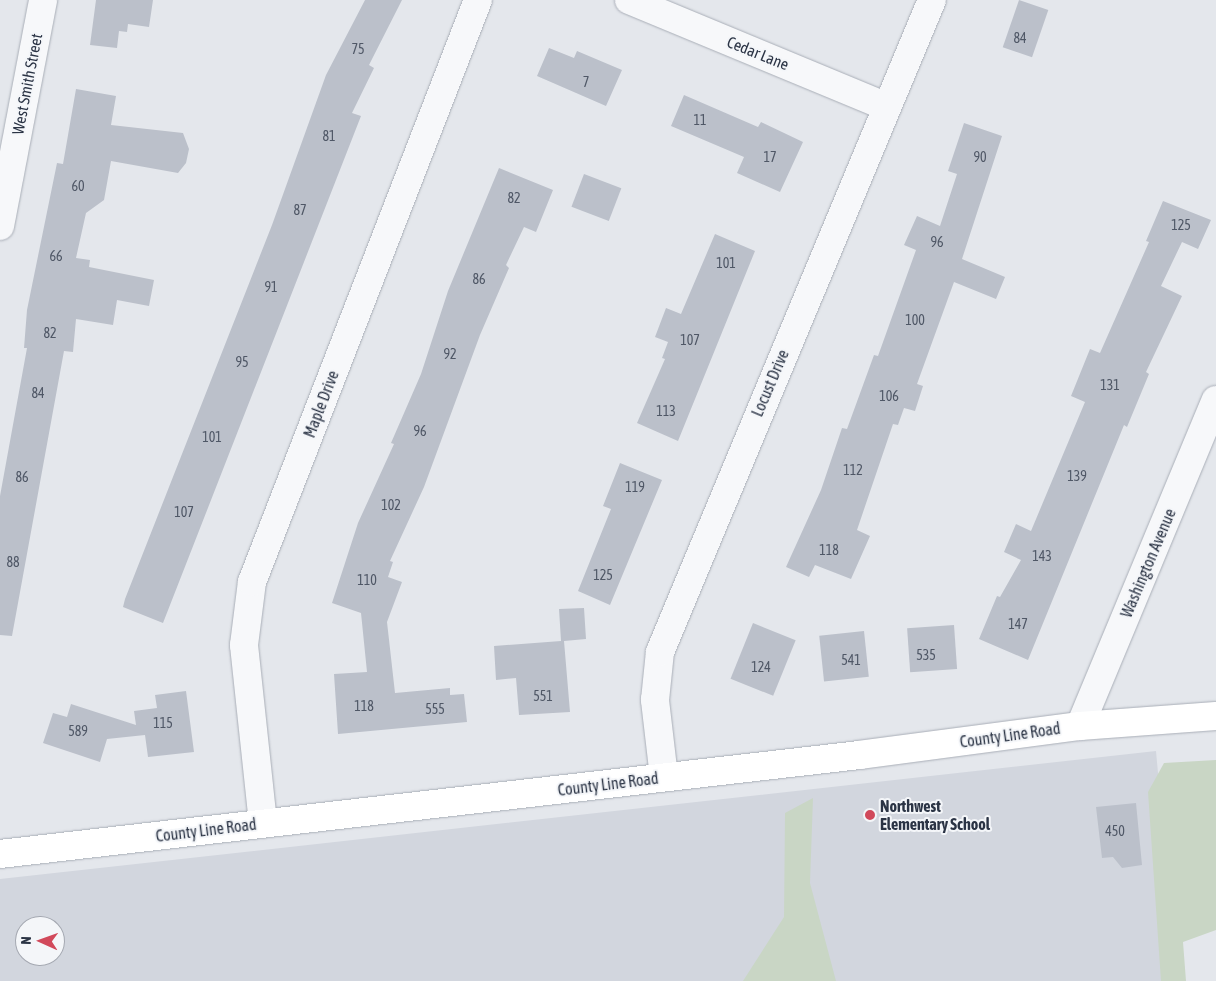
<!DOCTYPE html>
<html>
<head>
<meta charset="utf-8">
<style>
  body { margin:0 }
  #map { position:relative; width:1216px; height:981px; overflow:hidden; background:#e4e7ec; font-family:"Asap Condensed",sans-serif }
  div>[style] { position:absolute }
  .built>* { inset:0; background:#d2d6de }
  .green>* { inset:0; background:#c9d6c5 }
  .building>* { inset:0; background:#bbc0ca; transform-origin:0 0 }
  .roads { filter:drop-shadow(0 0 1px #a9aeb7) drop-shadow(0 0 1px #a9aeb7) }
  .street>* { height:28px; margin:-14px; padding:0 14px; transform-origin:14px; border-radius:14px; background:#f7f8fa }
  .secondary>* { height:28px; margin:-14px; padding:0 14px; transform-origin:14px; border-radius:14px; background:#fff }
  .dots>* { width:14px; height:14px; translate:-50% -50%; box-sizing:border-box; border:2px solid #f4f6f9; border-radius:50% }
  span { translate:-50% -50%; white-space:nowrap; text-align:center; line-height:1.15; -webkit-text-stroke:4px #f4f6f9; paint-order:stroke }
  .number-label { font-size:14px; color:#4f5766 }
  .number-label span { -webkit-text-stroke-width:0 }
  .street-label { font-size:16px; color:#2b3445 }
  .poi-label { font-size:16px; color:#2b3445; font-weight:700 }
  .left { translate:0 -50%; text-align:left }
  .north { position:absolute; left:15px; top:916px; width:50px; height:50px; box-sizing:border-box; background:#f4f6f9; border:1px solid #a4a8b1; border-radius:50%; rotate:272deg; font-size:14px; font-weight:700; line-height:20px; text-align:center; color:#2b3445 }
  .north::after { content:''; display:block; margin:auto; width:18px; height:22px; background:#d1495b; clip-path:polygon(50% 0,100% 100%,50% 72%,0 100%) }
</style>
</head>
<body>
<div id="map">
  <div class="built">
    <i style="clip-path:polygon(evenodd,1156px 751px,1177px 981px,0 981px,0 879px,1156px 751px,25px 926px,55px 926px,55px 956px,25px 956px,25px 926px)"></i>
  </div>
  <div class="green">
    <i style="clip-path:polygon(1216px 760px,1216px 930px,1183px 942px,1186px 981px,1161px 981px,1148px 792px,1164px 763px)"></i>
    <i style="clip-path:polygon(813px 798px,810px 883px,836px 981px,743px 981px,784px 917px,785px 813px)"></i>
  </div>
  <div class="building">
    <i style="clip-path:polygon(96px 0,153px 0,149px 27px,128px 24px,127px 32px,119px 31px,117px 48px,90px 45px)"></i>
    <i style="clip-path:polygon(365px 0,402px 0,369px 65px,374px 68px,352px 113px,361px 116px,163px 623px,123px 607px,125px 599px,272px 225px,326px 75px)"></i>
    <i style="left:1019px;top:0;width:31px;height:50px;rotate:19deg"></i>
    <i style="clip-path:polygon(549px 48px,574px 58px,577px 51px,622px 70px,606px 106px,537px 76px)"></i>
    <i style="clip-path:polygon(76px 89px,116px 96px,111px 125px,183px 133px,189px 149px,186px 163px,178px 173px,111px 161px,104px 200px,86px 213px,76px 258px,90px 260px,89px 267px,154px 280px,149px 306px,117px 300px,113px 325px,76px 319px,73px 352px,64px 351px,12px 636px,0 635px,0 496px,27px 348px,24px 348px,27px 310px,57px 163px,63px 164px)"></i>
    <i style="clip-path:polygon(684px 95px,758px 127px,761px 122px,803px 142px,780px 192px,737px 173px,744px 157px,671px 126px)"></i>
    <i style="clip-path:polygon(964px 123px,1002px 136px,962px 259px,1005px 277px,996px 299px,954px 282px,917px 384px,923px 386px,915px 411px,904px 408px,898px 425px,893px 424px,857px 530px,870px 536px,851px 579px,815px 565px,809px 577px,786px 567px,821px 490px,842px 428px,847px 429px,874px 355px,878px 356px,916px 250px,904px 245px,917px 216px,940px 226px,957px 174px,948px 171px)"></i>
    <i style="clip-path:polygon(499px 168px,553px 190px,536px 232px,524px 227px,506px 265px,509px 268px,480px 335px,424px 487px,390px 561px,393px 562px,388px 577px,402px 582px,387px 622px,395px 693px,450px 688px,450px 695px,464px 694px,467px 722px,338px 734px,334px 674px,367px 672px,361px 613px,332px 603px,358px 523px,394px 444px,391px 443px,421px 374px,448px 291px)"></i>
    <i style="left:584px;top:174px;width:40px;height:35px;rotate:21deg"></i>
    <i style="clip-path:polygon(1163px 201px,1211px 220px,1198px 249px,1182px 242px,1161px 286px,1182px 296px,1146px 372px,1149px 374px,1127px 427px,1124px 425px,1028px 660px,979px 639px,997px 596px,1000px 597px,1021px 560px,1004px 552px,1016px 524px,1031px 531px,1085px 402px,1071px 396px,1090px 349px,1100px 353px,1149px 242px,1146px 241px)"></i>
    <i style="clip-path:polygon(715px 234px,755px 251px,678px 441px,637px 423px,665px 359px,662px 358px,668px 342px,655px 337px,666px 308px,681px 314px)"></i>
    <i style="clip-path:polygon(620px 463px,662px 480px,610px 605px,578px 591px,611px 509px,603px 506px)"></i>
    <i style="clip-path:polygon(584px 608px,586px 639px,564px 641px,570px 712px,519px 715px,516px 678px,496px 680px,494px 646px,561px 641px,559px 609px)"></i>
    <i style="left:753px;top:623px;width:46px;height:60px;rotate:22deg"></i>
    <i style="left:954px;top:625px;width:44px;height:47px;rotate:86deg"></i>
    <i style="left:864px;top:631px;width:46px;height:45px;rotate:84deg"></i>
    <i style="clip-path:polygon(186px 691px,194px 752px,148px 757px,145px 735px,107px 739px,100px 762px,43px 743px,53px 713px,67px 717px,71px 704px,136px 725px,134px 711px,157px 708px,155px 695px)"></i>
    <i style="clip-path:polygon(1136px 803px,1142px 865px,1122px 868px,1113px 857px,1102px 858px,1096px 807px)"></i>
  </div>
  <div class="roads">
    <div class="street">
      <i style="left:629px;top:0;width:279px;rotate:22.5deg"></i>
      <i style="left:0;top:226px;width:230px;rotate:-79.2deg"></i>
      <i style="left:1080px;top:726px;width:353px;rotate:-67.4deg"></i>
      <i style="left:664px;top:777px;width:78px;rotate:-96.7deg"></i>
      <i style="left:655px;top:700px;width:48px;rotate:-84.1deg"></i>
      <i style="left:660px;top:652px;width:706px;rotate:-67.36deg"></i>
      <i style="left:263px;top:823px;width:179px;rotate:-96.1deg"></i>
      <i style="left:244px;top:645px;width:64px;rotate:-82.8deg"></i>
      <i style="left:252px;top:582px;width:624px;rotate:-68.78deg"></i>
    </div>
    <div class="secondary">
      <i style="left:0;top:854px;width:865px;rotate:-6.57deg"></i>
      <i style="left:859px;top:755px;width:223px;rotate:-7.5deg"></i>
      <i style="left:1080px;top:726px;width:136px;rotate:-4.2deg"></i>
    </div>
  </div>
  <div class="dots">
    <i style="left:870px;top:815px;background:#d1495b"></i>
  </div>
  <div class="number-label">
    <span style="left:1020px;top:38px">84</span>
    <span style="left:358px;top:49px">75</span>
    <span style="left:586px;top:82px">7</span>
    <span style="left:700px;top:120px">11</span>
    <span style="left:329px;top:136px">81</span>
    <span style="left:770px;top:157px">17</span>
    <span style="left:980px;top:157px">90</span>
    <span style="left:78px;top:186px">60</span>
    <span style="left:514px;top:198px">82</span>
    <span style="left:300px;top:210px">87</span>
    <span style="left:1181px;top:225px">125</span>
    <span style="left:937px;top:242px">96</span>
    <span style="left:56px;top:256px">66</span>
    <span style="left:726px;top:263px">101</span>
    <span style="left:479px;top:279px">86</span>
    <span style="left:271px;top:287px">91</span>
    <span style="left:915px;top:320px">100</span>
    <span style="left:50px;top:333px">82</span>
    <span style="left:690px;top:340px">107</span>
    <span style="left:450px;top:354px">92</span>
    <span style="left:242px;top:362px">95</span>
    <span style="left:1110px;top:385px">131</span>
    <span style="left:38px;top:393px">84</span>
    <span style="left:889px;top:396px">106</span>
    <span style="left:666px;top:411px">113</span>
    <span style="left:420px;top:431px">96</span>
    <span style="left:212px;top:437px">101</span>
    <span style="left:853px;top:470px">112</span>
    <span style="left:1077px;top:476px">139</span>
    <span style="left:22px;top:477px">86</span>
    <span style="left:635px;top:487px">119</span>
    <span style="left:391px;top:505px">102</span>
    <span style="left:184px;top:512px">107</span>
    <span style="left:829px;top:550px">118</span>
    <span style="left:1042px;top:556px">143</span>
    <span style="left:13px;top:562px">88</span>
    <span style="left:603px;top:575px">125</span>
    <span style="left:367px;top:580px">110</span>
    <span style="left:1018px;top:624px">147</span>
    <span style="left:926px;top:655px">535</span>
    <span style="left:851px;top:660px">541</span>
    <span style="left:761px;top:667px">124</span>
    <span style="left:543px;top:696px">551</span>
    <span style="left:364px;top:706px">118</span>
    <span style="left:435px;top:709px">555</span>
    <span style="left:163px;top:723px">115</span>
    <span style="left:78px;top:731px">589</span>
    <span style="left:1115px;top:831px">450</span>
  </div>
  <div class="street-label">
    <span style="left:758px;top:53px;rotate:22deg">Cedar Lane</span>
    <span style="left:27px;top:84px;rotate:-79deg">West Smith Street</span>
    <span style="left:770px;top:383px;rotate:-67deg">Locust Drive</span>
    <span style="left:321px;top:404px;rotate:-69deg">Maple Drive</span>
    <span style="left:1148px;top:563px;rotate:-67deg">Washington Avenue</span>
    <span style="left:1010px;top:735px;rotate:-8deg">County Line Road</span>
    <span style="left:608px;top:784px;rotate:-7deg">County Line Road</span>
    <span style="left:206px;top:830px;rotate:-7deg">County Line Road</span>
  </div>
  <div class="poi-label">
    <span class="left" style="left:880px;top:815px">Northwest<br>Elementary School</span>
  </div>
  <div class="north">N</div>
</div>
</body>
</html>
